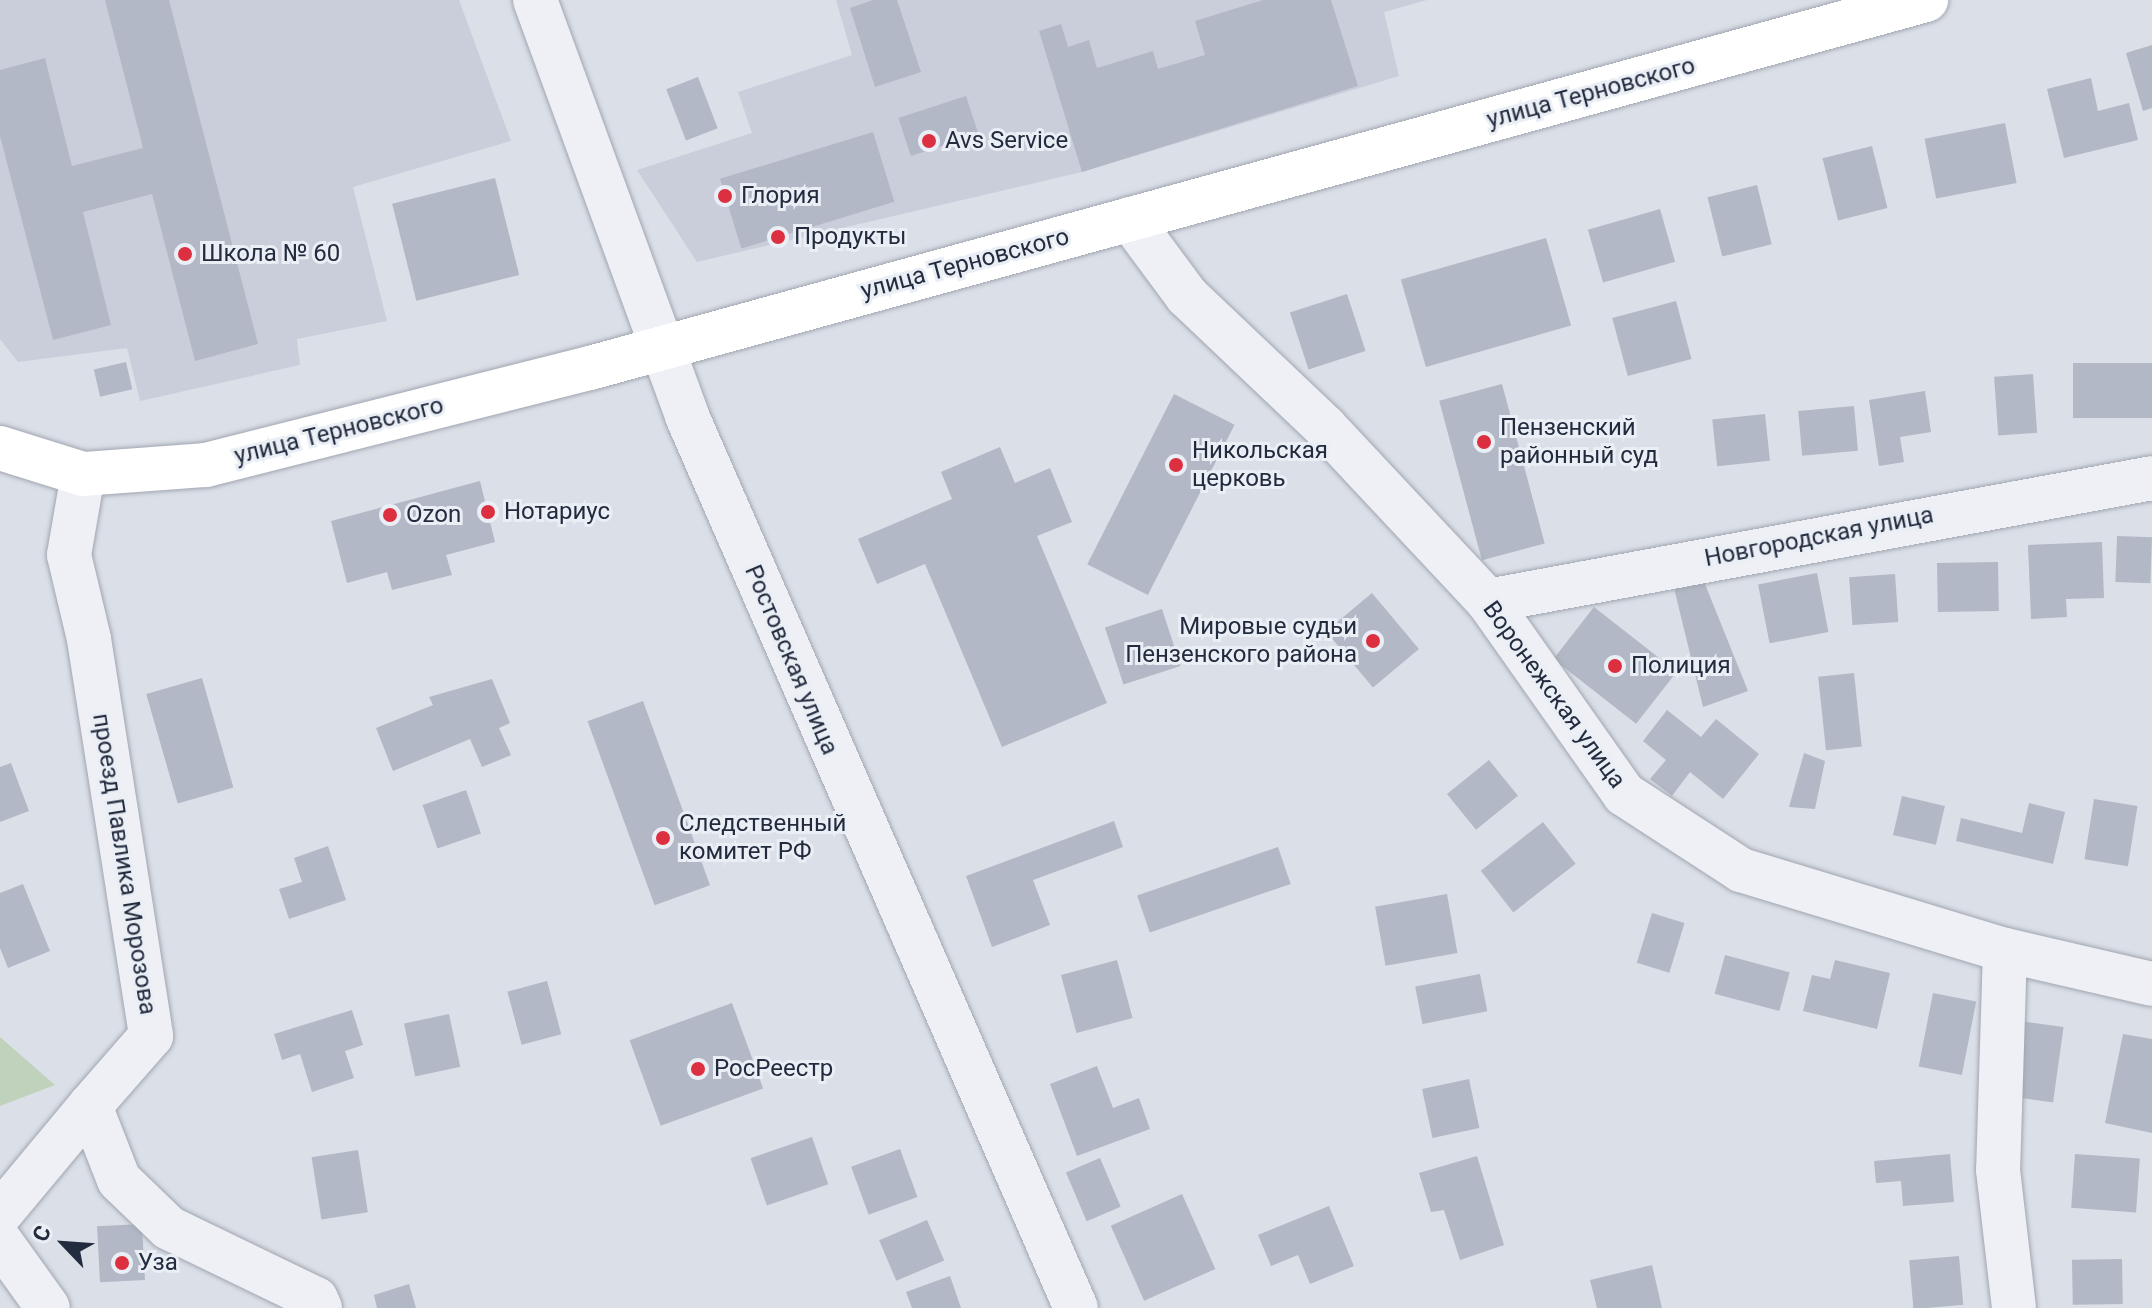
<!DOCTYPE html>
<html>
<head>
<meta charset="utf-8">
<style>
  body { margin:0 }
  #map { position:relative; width:2152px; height:1308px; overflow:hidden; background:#dbdfe7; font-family:Roboto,sans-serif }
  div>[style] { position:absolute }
  .built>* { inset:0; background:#c9ceda }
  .green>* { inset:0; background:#c0d2bb }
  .building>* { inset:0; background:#b2b8c5; transform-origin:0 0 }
  .roads { filter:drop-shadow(0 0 2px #a0a6b1) drop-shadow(0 0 2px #a0a6b1) }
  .minor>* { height:44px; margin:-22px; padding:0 22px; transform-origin:22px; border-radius:22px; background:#eef0f5 }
  .major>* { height:44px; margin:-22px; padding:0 22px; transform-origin:22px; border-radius:22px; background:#fff }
  .dots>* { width:22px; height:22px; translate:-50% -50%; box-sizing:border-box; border:4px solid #eaeef5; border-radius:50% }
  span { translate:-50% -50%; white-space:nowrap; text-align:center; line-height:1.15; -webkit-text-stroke:6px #eaeef5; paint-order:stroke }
  .street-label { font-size:24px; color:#232c3f }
  .poi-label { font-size:24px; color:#232c3f }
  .left { translate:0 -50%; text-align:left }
  .right { translate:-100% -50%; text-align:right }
  .north { position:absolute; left:24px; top:1204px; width:80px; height:80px; -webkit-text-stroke:6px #eaeef5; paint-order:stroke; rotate:295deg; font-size:22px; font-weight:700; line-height:32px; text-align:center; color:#232c3f }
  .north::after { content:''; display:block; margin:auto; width:28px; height:36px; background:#232c3f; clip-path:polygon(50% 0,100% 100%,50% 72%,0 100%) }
</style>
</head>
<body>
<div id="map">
  <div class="built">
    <i style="clip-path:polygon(0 0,459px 0,511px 141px,353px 187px,387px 321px,297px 339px,300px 365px,140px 401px,127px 348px,18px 362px,0 339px)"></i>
    <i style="clip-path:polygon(836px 0,1427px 0,1384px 12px,1399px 76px,1082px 172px,697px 262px,637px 170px,752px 133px,738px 92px,852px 55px)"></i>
  </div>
  <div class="green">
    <i style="clip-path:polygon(0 1037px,55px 1085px,0 1106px)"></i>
  </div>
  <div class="building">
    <i style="clip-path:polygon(105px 0,169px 0,258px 344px,195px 361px,152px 194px,83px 212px,111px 325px,53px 340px,0 136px,0 70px,45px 58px,72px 166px,143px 148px)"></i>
    <i style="clip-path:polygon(873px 0,897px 0,921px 72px,875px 87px,850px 8px)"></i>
    <i style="clip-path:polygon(1263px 0,1331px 0,1358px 86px,1082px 172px,1039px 31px,1061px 24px,1068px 47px,1089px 40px,1097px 68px,1153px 51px,1158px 69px,1205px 55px,1195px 21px)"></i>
    <i style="clip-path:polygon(2152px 45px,2152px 108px,2143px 111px,2126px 53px)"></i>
    <i style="left:698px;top:77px;width:55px;height:34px;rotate:69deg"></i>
    <i style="clip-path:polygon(2091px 78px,2098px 111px,2129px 103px,2138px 140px,2064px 158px,2047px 89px)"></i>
    <i style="left:966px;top:96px;width:40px;height:71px;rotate:72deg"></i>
    <i style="left:2005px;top:123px;width:61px;height:82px;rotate:79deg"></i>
    <i style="left:873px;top:132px;width:73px;height:160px;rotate:73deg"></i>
    <i style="left:1872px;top:146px;width:64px;height:51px;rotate:76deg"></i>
    <i style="left:495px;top:178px;width:100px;height:106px;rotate:76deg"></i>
    <i style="left:1757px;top:185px;width:61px;height:51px;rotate:76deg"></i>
    <i style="left:1660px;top:209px;width:55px;height:75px;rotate:74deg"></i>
    <i style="left:1546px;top:238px;width:91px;height:151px;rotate:74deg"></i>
    <i style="left:1347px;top:294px;width:60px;height:60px;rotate:72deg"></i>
    <i style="left:1676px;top:301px;width:60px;height:66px;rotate:75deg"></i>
    <i style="left:126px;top:362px;width:28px;height:33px;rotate:77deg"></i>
    <i style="left:2152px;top:363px;width:55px;height:79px;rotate:90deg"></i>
    <i style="left:2033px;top:374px;width:59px;height:39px;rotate:86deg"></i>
    <i style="left:1502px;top:384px;width:165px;height:65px;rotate:75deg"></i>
    <i style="clip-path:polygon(1925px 391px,1931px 432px,1900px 437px,1904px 462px,1879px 466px,1869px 400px)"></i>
    <i style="left:1174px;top:394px;width:68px;height:191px;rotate:27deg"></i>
    <i style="left:1854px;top:406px;width:45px;height:56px;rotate:85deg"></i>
    <i style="left:1765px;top:414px;width:47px;height:53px;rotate:84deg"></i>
    <i style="clip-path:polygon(1000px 447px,1015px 483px,1050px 468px,1072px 522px,1037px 536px,1107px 703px,1002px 747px,925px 564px,877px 584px,858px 539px,952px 499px,941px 472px)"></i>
    <i style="clip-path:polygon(480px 481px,495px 542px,446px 555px,452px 575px,392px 590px,387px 572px,347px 583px,331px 521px)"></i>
    <i style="left:2117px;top:536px;width:35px;height:46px;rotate:2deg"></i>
    <i style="clip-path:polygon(2102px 542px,2104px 598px,2066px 599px,2067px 617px,2031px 619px,2028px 545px)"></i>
    <i style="left:1998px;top:562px;width:49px;height:61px;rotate:89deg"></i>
    <i style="left:1817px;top:573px;width:60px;height:60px;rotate:79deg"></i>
    <i style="left:1895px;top:574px;width:48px;height:46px;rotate:86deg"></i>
    <i style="clip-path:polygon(1703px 579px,1748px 691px,1703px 707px,1673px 584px)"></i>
    <i style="left:1372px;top:593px;width:73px;height:60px;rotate:50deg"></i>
    <i style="left:1594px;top:607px;width:105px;height:66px;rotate:38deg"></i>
    <i style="left:1162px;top:609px;width:60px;height:60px;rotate:72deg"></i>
    <i style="left:1854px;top:673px;width:74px;height:36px;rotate:84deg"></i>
    <i style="left:202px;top:678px;width:114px;height:58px;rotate:74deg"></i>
    <i style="clip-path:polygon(492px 679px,510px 723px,499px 728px,511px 755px,482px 767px,470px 739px,393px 771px,376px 728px,433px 705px,429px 697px)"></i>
    <i style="left:643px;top:701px;width:196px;height:59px;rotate:70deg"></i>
    <i style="clip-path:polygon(1667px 710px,1701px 737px,1716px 719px,1759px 754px,1723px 799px,1690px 772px,1672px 796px,1650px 779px,1666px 760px,1643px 741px)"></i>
    <i style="clip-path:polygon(1804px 753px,1825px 761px,1815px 809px,1789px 807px)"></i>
    <i style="left:1489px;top:760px;width:46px;height:54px;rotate:51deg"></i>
    <i style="clip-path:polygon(11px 763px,29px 811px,0 822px,0 767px)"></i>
    <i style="left:466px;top:790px;width:46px;height:46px;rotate:71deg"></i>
    <i style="left:1902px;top:796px;width:44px;height:40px;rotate:13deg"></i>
    <i style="left:2094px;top:799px;width:44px;height:61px;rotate:9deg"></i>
    <i style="clip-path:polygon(2029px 803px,2065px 812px,2053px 864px,1956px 841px,1961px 818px,2022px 833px)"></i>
    <i style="clip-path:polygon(1114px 821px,1123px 847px,1033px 880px,1050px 925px,992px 947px,966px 876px)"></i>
    <i style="left:1543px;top:822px;width:53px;height:79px;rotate:52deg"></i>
    <i style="clip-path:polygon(328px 846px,346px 900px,289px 919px,279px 889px,302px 882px,294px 858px)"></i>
    <i style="left:1278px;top:847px;width:39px;height:149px;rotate:71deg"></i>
    <i style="clip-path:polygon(23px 884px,50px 951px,8px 968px,0 948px,0 893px)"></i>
    <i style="left:1447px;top:894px;width:60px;height:73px;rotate:80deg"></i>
    <i style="left:1652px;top:913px;width:34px;height:52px;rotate:17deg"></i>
    <i style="left:1725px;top:955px;width:67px;height:40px;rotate:15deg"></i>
    <i style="left:1117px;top:960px;width:60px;height:58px;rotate:75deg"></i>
    <i style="clip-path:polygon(1835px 960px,1890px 973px,1877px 1029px,1803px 1011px,1812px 975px,1830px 979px)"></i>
    <i style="left:1480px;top:974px;width:38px;height:66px;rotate:79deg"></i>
    <i style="left:547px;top:981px;width:55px;height:41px;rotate:75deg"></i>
    <i style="left:1933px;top:993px;width:44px;height:75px;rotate:11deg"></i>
    <i style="left:732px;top:1003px;width:91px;height:109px;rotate:70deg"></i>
    <i style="clip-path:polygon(352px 1010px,363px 1045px,345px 1051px,354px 1078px,312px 1092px,300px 1054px,282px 1060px,274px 1034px)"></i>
    <i style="left:449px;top:1014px;width:54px;height:46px;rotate:78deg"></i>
    <i style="left:2020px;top:1021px;width:44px;height:76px;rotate:8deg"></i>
    <i style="clip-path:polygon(2123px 1034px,2152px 1039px,2152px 1133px,2105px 1123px)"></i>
    <i style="clip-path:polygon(1097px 1066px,1113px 1108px,1139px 1098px,1150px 1129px,1077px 1156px,1050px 1084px)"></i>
    <i style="left:1469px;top:1079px;width:50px;height:48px;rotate:78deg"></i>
    <i style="left:812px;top:1137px;width:50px;height:65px;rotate:71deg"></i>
    <i style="left:900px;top:1149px;width:51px;height:52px;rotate:70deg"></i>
    <i style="left:358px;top:1150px;width:63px;height:47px;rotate:81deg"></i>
    <i style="clip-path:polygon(1950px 1154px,1954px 1202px,1903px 1206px,1901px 1181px,1876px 1183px,1874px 1161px)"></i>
    <i style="left:2075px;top:1154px;width:65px;height:54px;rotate:4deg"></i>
    <i style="clip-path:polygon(1477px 1156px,1504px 1245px,1460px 1260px,1444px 1210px,1431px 1212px,1419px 1173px)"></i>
    <i style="left:1100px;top:1158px;width:53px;height:37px;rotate:67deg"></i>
    <i style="left:1182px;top:1194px;width:82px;height:78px;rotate:66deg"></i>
    <i style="clip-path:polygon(1329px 1206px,1354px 1266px,1310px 1284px,1298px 1255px,1271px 1266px,1258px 1235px)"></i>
    <i style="left:927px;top:1220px;width:44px;height:52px;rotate:67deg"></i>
    <i style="left:142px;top:1224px;width:56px;height:45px;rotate:87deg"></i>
    <i style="left:1959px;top:1256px;width:49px;height:50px;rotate:85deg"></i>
    <i style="left:2122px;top:1259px;width:45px;height:50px;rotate:89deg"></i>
    <i style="clip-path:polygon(1652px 1265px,1662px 1308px,1597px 1308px,1590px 1280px)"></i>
    <i style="clip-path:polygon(950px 1276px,961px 1308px,912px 1308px,906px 1292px)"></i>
    <i style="clip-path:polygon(409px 1284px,416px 1308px,377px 1308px,374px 1295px)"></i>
  </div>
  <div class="roads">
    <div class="minor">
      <i style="left:535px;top:0;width:443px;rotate:69.9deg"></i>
      <i style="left:687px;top:416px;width:973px;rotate:66.44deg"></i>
      <i style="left:1130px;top:219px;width:96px;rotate:53.5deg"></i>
      <i style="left:1187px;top:296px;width:190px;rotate:43.5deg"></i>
      <i style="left:1325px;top:427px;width:238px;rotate:46.9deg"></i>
      <i style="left:1488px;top:601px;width:236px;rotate:54.8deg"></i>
      <i style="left:1624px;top:794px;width:140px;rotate:33deg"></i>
      <i style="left:1741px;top:870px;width:276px;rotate:16.9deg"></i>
      <i style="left:2005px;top:950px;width:151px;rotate:13deg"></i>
      <i style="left:83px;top:474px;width:82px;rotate:99.8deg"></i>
      <i style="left:69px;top:555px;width:86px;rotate:76.6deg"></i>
      <i style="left:89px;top:639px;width:402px;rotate:81.1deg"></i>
      <i style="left:151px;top:1036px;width:93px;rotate:131.1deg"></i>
      <i style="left:90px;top:1106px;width:79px;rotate:68.6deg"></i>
      <i style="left:119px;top:1180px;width:69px;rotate:43.8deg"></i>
      <i style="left:169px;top:1228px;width:163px;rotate:25.8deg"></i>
      <i style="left:316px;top:1299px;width:10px;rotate:66deg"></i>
      <i style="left:1488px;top:601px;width:675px;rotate:-10.49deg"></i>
      <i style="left:2005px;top:950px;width:220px;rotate:91.8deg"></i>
      <i style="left:1998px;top:1170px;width:139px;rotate:83.4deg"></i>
      <i style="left:0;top:1214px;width:141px;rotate:-50.2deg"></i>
      <i style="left:0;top:1241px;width:82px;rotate:54.4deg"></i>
    </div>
    <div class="major">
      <i style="left:0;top:448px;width:87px;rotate:17.4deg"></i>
      <i style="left:83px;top:474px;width:123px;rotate:-4.2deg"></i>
      <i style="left:206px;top:465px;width:396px;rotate:-14.2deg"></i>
      <i style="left:590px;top:368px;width:1386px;rotate:-15.4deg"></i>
    </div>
  </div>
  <div class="dots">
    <i style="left:929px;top:141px;background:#dc3041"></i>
    <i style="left:725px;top:196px;background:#dc3041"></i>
    <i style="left:778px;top:237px;background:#dc3041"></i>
    <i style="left:185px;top:254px;background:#dc3041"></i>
    <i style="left:1484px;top:442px;background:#dc3041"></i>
    <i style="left:1176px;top:465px;background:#dc3041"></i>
    <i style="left:488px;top:512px;background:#dc3041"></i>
    <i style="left:390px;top:515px;background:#dc3041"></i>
    <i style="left:1373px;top:641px;background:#dc3041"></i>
    <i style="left:1615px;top:666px;background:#dc3041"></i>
    <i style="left:663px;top:838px;background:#dc3041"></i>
    <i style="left:698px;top:1069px;background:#dc3041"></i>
    <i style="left:122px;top:1263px;background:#dc3041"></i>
  </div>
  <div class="street-label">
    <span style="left:1591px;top:93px;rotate:-15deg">улица Терновского</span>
    <span style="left:965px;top:264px;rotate:-15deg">улица Терновского</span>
    <span style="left:339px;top:431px;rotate:-14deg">улица Терновского</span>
    <span style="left:1819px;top:537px;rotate:-11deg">Новгородская улица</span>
    <span style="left:791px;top:660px;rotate:67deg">Ростовская улица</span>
    <span style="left:1554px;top:695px;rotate:54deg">Воронежская улица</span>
    <span style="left:124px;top:864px;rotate:81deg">проезд Павлика Морозова</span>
  </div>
  <div class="poi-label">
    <span class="left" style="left:945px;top:141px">Avs Service</span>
    <span class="left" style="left:741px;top:196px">Глория</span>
    <span class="left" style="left:794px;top:237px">Продукты</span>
    <span class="left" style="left:201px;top:254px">Школа № 60</span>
    <span class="left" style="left:1500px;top:442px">Пензенский<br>районный суд</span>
    <span class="left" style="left:1192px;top:465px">Никольская<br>церковь</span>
    <span class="left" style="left:504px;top:512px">Нотариус</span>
    <span class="left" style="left:406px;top:515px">Ozon</span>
    <span class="right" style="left:1357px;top:641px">Мировые судьи<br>Пензенского района</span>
    <span class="left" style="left:1631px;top:666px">Полиция</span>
    <span class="left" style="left:679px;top:838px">Следственный<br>комитет РФ</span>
    <span class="left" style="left:714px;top:1069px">РосРеестр</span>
    <span class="left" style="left:138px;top:1263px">Уза</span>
  </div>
  <div class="north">С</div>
</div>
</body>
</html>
